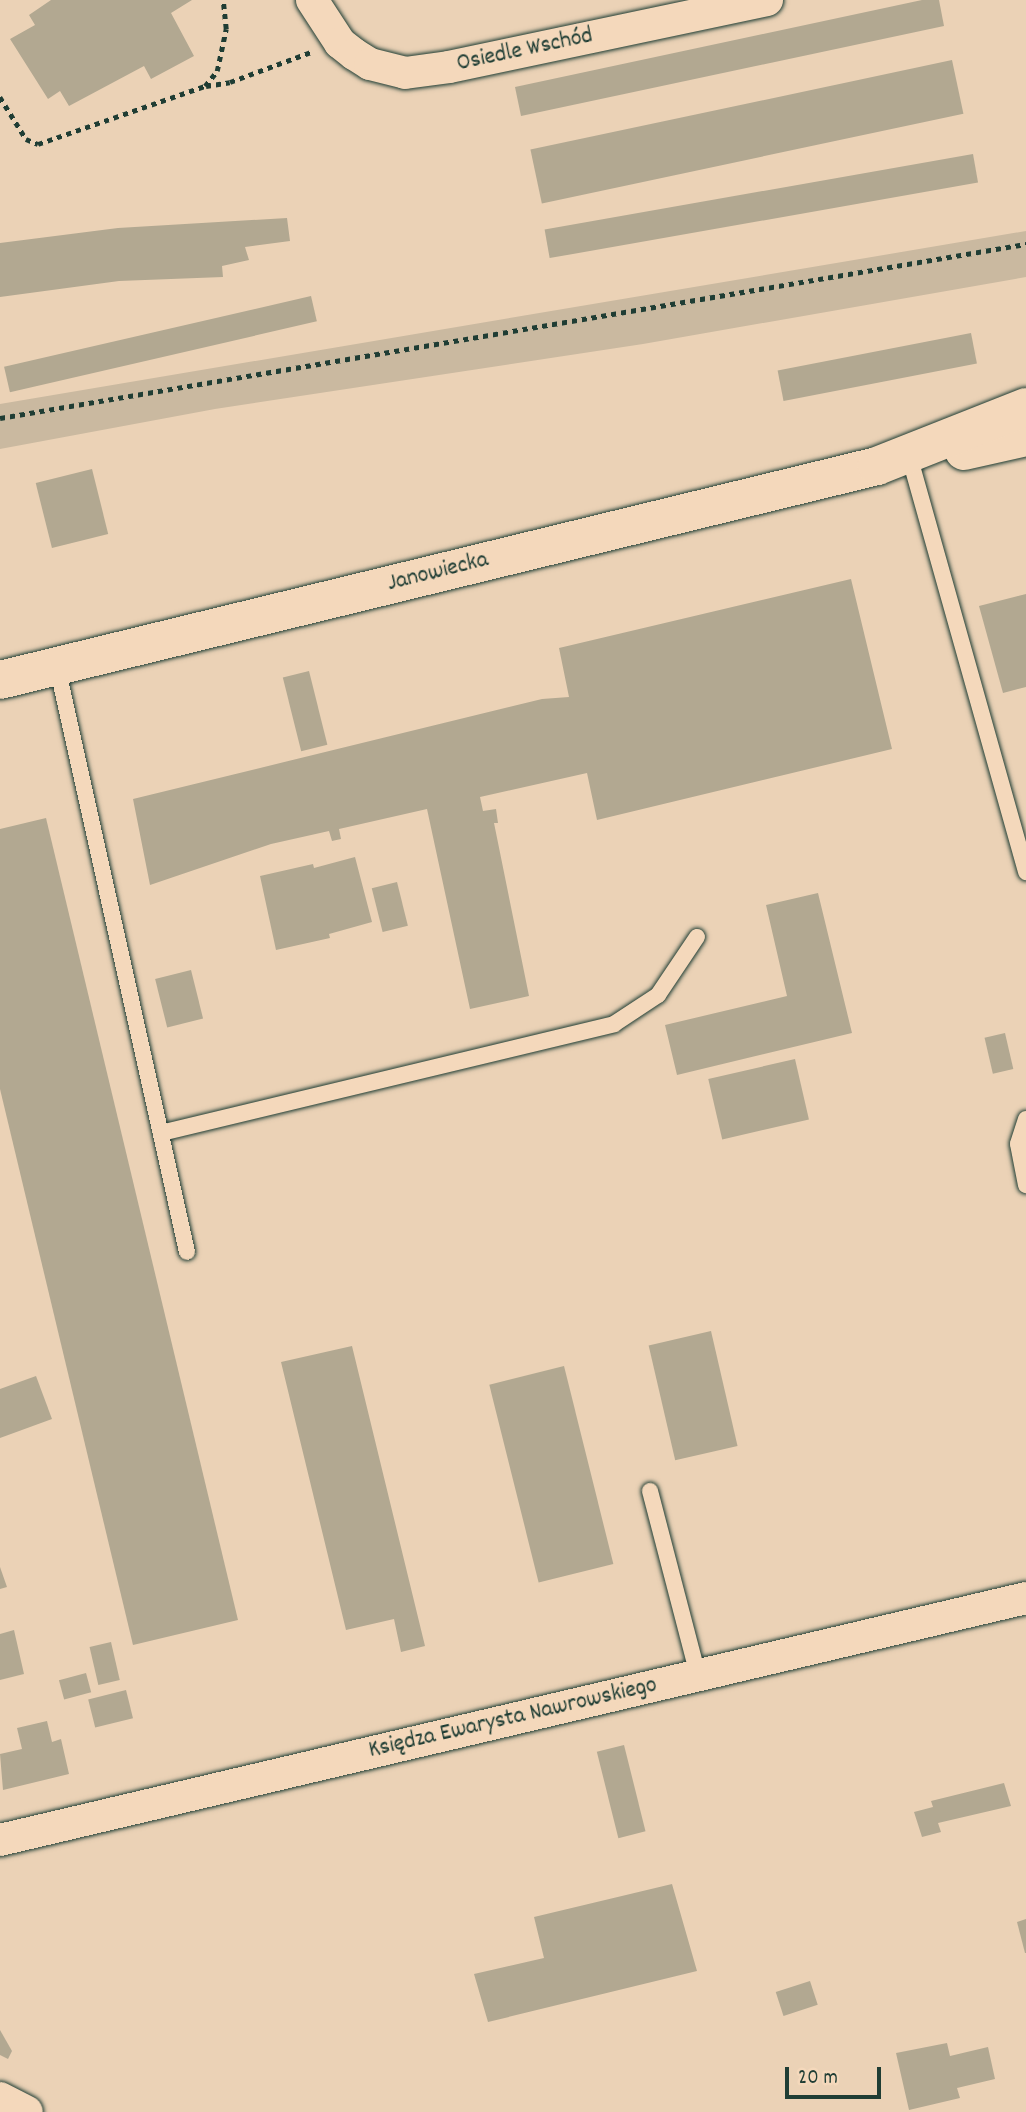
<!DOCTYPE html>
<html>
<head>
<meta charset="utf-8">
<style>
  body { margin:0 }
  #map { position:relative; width:1026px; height:2112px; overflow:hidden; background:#ebd2b6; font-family:Dekko,sans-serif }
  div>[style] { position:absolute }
  .green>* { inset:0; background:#cab9a0 }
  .building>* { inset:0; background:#b2a891; transform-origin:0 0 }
  .path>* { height:4.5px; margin-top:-2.25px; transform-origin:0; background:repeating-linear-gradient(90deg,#1f3d34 0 5px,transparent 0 10px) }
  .roads { filter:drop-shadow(0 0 2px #1f3d34) drop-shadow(0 0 2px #1f3d34) }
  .service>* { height:16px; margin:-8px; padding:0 8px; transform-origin:8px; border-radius:8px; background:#f4d8bb }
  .minor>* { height:32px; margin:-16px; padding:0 16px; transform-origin:16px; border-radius:16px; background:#f4d8bb }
  .tertiary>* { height:38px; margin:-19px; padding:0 19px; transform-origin:19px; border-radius:19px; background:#f4d8bb }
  span { translate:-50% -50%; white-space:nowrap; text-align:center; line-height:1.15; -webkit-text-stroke:5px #f4d8bb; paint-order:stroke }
  .street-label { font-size:24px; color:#1f3d34 }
  .scale { position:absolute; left:785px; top:2067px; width:96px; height:32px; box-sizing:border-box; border:4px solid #1f3d34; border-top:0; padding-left:9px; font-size:21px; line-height:24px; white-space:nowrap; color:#1f3d34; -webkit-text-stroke:5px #f4d8bb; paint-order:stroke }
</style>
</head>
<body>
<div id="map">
  <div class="green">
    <i style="clip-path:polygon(1026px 231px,1026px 277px,643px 344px,215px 409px,0 449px,0 404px)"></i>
  </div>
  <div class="building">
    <i style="clip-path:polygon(51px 0,192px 0,171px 13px,194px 56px,151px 79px,144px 66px,69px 106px,60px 91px,48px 99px,10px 39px,35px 25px,29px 15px)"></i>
    <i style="clip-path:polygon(922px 0,939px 0,944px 26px,521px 116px,515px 87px)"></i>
    <i style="left:952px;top:60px;width:55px;height:431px;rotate:78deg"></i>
    <i style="left:973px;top:154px;width:29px;height:435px;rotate:80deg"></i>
    <i style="clip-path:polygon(287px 218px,290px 241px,245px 247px,249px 260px,222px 266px,223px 277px,119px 281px,0 297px,0 243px,118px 228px)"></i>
    <i style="left:311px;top:296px;width:26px;height:315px;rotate:77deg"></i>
    <i style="left:971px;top:333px;width:31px;height:197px;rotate:79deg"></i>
    <i style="left:92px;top:469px;width:67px;height:58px;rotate:76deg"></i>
    <i style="clip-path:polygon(851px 579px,892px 749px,597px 820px,587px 773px,480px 797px,483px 811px,496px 809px,498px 823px,494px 823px,529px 996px,470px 1009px,427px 809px,339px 829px,341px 839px,332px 841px,329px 831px,271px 844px,150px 885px,133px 799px,542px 699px,569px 697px,559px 648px)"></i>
    <i style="clip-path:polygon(1026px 594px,1026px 687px,1003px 693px,979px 606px)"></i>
    <i style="left:309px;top:671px;width:76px;height:27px;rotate:76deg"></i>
    <i style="clip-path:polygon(46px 818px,238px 1620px,133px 1645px,0 1089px,0 829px)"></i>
    <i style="clip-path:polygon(355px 857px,372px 922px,329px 934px,330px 938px,276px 950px,260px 876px,313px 864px,314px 868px)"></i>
    <i style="left:397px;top:882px;width:45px;height:26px;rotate:76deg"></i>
    <i style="clip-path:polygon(818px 893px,852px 1033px,677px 1075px,665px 1025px,787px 996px,766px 905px)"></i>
    <i style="left:191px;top:970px;width:50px;height:37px;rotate:76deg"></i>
    <i style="left:1005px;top:1033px;width:37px;height:21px;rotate:77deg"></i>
    <i style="left:795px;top:1059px;width:62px;height:89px;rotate:77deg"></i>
    <i style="left:711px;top:1331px;width:118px;height:64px;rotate:77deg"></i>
    <i style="clip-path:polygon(352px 1346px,425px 1646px,401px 1652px,394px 1619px,346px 1630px,281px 1362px)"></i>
    <i style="left:564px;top:1366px;width:204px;height:77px;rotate:76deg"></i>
    <i style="clip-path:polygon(36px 1376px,52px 1419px,0 1438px,0 1389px)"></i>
    <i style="clip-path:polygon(0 1567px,7px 1587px,0 1589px)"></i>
    <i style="clip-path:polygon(14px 1630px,24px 1674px,0 1680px,0 1634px)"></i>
    <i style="left:111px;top:1642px;width:39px;height:22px;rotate:77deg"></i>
    <i style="left:86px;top:1673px;width:20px;height:28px;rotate:75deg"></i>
    <i style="left:126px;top:1690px;width:29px;height:39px;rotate:76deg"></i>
    <i style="clip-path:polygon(47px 1721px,52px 1742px,61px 1739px,69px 1774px,3px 1790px,0 1754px,22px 1749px,17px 1728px)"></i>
    <i style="left:624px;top:1745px;width:89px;height:28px;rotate:76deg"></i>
    <i style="clip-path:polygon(1004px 1783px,1011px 1806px,938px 1823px,941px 1832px,922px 1837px,914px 1812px,933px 1807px,931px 1801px)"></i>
    <i style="clip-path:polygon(672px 1884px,697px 1971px,488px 2022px,474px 1974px,544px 1958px,534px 1917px)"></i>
    <i style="clip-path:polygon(1026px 1919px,1026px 1953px,1025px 1953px,1017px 1922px)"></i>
    <i style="left:810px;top:1981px;width:25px;height:36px;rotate:72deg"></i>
    <i style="clip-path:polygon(0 2030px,12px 2051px,8px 2059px,0 2055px)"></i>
    <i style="clip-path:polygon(947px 2043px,950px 2056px,988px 2047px,995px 2079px,957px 2088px,960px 2098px,909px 2110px,896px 2053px)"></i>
  </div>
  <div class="path">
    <i style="left:206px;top:86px;width:24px;rotate:-9deg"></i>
    <i style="left:230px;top:82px;width:86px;rotate:-20.3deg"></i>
    <i style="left:0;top:97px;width:49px;rotate:58.2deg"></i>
    <i style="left:26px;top:139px;width:13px;rotate:23deg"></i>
    <i style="left:38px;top:144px;width:177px;rotate:-19.2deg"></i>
    <i style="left:205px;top:86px;width:19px;rotate:-51deg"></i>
    <i style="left:217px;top:71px;width:43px;rotate:-77.9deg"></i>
    <i style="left:226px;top:29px;width:29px;rotate:-96deg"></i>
    <i style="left:0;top:418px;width:1041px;rotate:-9.63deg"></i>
  </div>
  <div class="roads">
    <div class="service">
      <i style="left:912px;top:466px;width:422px;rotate:74.3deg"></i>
      <i style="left:57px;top:666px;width:600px;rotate:77.49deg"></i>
      <i style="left:1026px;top:1119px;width:26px;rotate:108deg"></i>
      <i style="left:1018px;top:1144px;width:42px;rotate:79deg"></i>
      <i style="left:161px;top:1133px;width:466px;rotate:-13.5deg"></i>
      <i style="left:614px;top:1024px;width:53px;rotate:-33.4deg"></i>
      <i style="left:658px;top:995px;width:70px;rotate:-56.1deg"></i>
      <i style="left:650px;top:1491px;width:190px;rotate:75.4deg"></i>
    </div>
    <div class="minor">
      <i style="left:312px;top:0;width:51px;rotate:56.9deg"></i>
      <i style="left:340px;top:43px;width:18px;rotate:38deg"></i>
      <i style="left:354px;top:54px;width:19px;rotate:32deg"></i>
      <i style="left:370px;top:64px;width:36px;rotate:14deg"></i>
      <i style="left:405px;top:73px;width:44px;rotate:-7.8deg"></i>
      <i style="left:449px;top:67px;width:325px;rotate:-11.9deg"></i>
      <i style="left:0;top:1840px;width:1054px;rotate:-13.27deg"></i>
      <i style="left:0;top:2098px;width:30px;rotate:27deg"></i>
    </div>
    <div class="tertiary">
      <i style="left:964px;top:451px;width:64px;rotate:-12.7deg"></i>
      <i style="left:0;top:680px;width:903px;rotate:-13.71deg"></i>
      <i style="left:877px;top:466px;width:160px;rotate:-21.6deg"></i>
    </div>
  </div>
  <div class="street-label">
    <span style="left:525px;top:51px;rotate:-12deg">Osiedle Wschód</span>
    <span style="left:438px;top:573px;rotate:-14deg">Janowiecka</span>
    <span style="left:513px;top:1719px;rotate:-13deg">Księdza Ewarysta Nawrowskiego</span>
  </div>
  <div class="scale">20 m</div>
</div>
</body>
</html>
